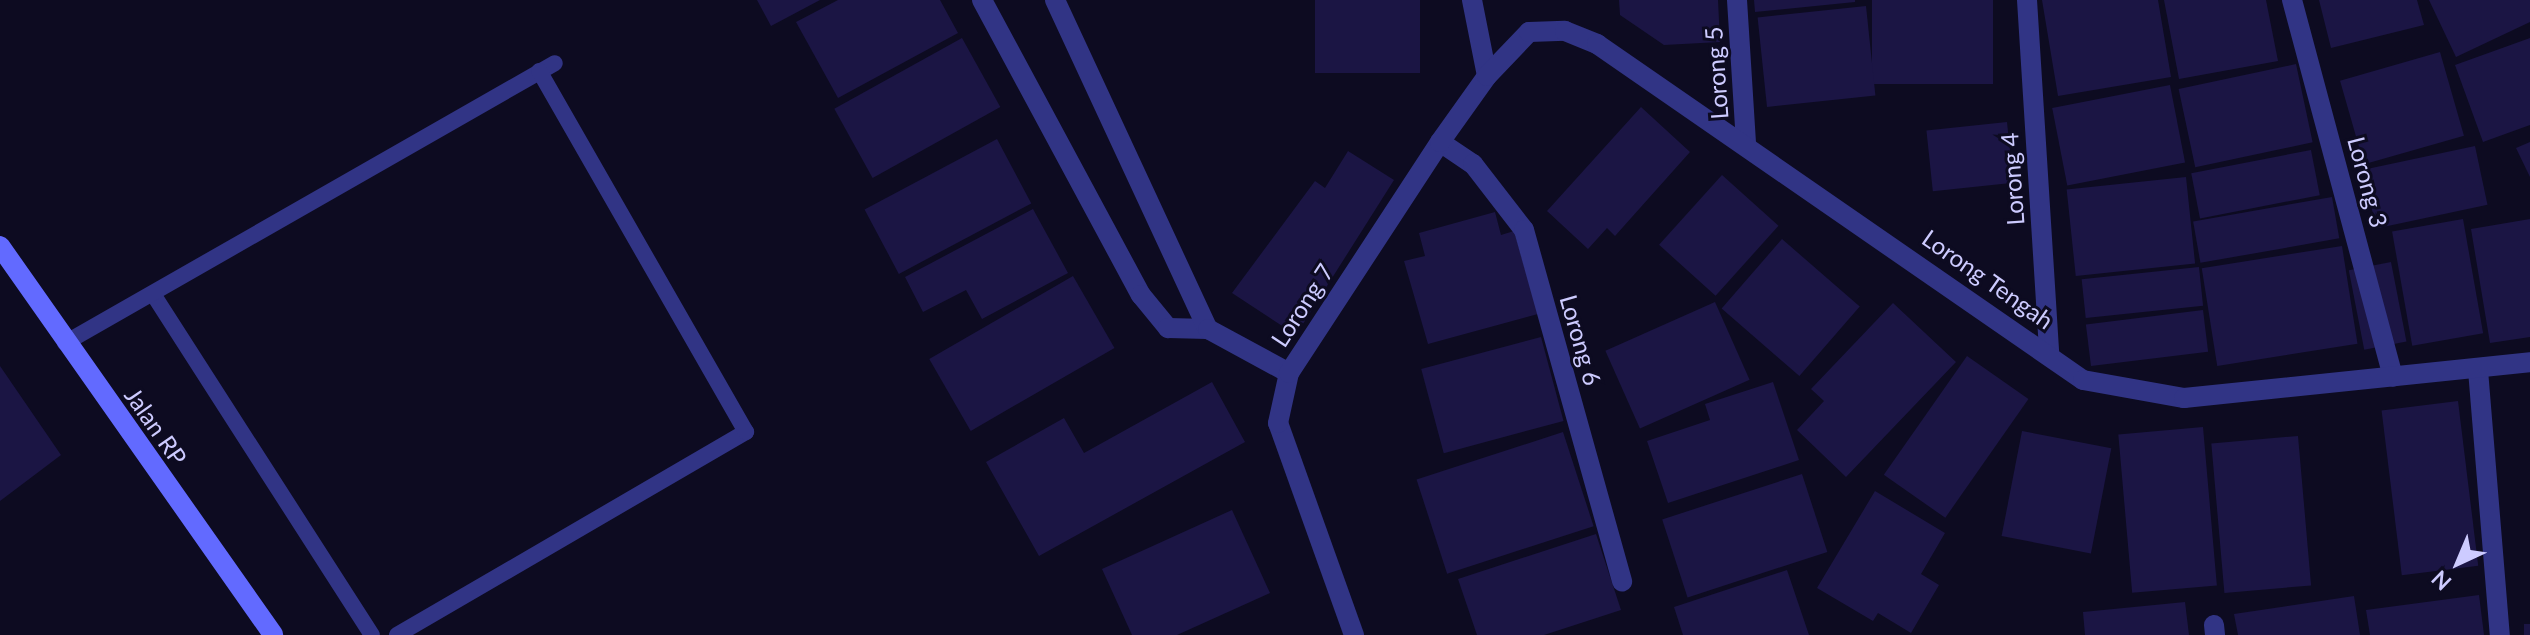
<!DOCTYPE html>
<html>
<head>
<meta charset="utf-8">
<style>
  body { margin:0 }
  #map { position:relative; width:2530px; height:635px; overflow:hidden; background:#0d0b21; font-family:Lato,sans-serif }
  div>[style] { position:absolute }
  .building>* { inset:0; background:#1b1544; transform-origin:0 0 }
  .lane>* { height:16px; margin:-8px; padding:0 8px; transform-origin:8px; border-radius:8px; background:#313485 }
  .street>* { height:20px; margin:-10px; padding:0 10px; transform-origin:10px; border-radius:10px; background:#313485 }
  .secondary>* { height:20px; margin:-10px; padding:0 10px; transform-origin:10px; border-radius:10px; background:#626aff }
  span { translate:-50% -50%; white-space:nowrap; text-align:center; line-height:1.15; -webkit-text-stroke:6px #0d0b21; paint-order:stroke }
  .street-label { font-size:24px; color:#cdcbff }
  .north { position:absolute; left:2418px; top:523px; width:80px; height:80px; -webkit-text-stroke:6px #0d0b21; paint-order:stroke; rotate:224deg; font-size:22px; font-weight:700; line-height:32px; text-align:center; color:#cdcbff }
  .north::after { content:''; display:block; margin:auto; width:28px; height:36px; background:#cdcbff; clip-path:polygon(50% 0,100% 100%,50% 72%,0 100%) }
</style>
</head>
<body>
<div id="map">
  <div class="building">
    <i style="clip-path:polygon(757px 0,820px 0,771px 26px)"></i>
    <i style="clip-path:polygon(838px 0,940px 0,958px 33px,838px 98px,796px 22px)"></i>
    <i style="left:1315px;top:0;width:105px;height:73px"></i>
    <i style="clip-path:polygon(1619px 0,1718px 0,1720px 42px,1664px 45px,1620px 15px)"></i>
    <i style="clip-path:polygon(1754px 0,1855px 0,1855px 2px,1755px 12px)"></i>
    <i style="left:1872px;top:0;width:121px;height:84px"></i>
    <i style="clip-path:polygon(2042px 0,2158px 0,2171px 77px,2058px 96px)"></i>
    <i style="clip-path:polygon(2164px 0,2266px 0,2278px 61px,2179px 79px)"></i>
    <i style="clip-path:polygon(2319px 0,2417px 0,2424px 25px,2331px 48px)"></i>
    <i style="clip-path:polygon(2429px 0,2530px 0,2530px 22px,2456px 57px)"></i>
    <i style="left:1866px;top:6px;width:90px;height:109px;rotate:84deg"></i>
    <i style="left:962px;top:38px;width:79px;height:146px;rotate:61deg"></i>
    <i style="clip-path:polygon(2530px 38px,2530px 125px,2483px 142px,2455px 65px)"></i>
    <i style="left:2440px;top:52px;width:87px;height:104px;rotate:74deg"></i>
    <i style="left:2296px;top:64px;width:80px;height:120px;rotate:78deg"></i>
    <i style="left:2170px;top:85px;width:79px;height:120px;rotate:79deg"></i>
    <i style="clip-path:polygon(1641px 107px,1690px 152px,1615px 236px,1607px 228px,1588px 249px,1547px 211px)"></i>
    <i style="left:2007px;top:122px;width:61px;height:81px;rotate:84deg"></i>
    <i style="left:997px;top:139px;width:73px;height:150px;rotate:62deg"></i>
    <i style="clip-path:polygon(2530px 142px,2530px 177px,2516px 148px)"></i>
    <i style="left:2475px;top:146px;width:60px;height:114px;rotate:78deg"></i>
    <i style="left:2311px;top:150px;width:46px;height:122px;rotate:79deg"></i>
    <i style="clip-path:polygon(1348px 151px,1394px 180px,1296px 335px,1232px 293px,1315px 181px,1325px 188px)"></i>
    <i style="left:1722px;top:175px;width:76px;height:94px;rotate:42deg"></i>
    <i style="left:2186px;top:177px;width:87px;height:120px;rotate:84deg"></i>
    <i style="left:2332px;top:197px;width:42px;height:141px;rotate:80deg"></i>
    <i style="clip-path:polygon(1033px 209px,1068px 273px,982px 319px,966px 290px,923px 312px,905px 277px)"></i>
    <i style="clip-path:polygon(1495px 212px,1501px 235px,1514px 231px,1538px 314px,1428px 344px,1404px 261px,1425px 256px,1419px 233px)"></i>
    <i style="left:2463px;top:219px;width:116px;height:72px;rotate:80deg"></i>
    <i style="clip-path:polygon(2530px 219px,2530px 337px,2490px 343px,2471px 229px)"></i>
    <i style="left:1782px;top:239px;width:103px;height:92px;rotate:41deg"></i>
    <i style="left:2342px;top:246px;width:99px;height:142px;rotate:81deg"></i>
    <i style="left:2391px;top:262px;width:81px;height:43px;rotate:79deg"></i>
    <i style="left:2199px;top:267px;width:39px;height:118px;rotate:84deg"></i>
    <i style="left:1073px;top:276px;width:83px;height:166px;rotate:60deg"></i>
    <i style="left:1715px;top:302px;width:85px;height:120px;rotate:66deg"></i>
    <i style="clip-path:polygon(1893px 303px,1956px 362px,1846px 477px,1797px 430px,1824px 401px,1811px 389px)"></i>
    <i style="left:2203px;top:310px;width:42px;height:118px;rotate:83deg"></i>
    <i style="left:1541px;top:337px;width:87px;height:124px;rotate:75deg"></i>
    <i style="left:1967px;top:356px;width:75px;height:145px;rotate:35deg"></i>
    <i style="clip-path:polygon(0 366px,61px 455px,0 501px)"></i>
    <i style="clip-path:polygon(1212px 382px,1245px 442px,1039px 556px,986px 462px,1064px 418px,1084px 453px)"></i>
    <i style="clip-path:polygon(1773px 382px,1799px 460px,1668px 503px,1647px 441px,1710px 420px,1705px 404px)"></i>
    <i style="left:2458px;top:401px;width:166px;height:77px;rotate:83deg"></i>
    <i style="left:2203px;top:427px;width:159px;height:85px;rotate:85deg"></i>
    <i style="left:2022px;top:431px;width:91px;height:107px;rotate:11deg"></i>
    <i style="left:1563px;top:432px;width:99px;height:154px;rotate:72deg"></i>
    <i style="left:2298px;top:436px;width:150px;height:87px;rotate:85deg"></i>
    <i style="left:1802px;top:474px;width:82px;height:147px;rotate:72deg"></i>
    <i style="clip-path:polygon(1875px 491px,1945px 533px,1921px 574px,1939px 585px,1911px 633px,1878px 613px,1873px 621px,1817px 588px)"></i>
    <i style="clip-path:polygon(1232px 510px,1270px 593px,1177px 635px,1132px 635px,1102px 569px)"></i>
    <i style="clip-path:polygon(1596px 534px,1621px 610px,1544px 635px,1477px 635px,1458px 579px)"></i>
    <i style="clip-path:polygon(1787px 570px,1809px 635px,1683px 635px,1674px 607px)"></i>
    <i style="clip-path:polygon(2479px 595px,2484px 635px,2370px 635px,2366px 610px)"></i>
    <i style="clip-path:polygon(2354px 596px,2360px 635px,2238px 635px,2234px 614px)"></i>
    <i style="clip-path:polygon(2185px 602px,2189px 635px,2085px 635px,2083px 612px)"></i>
    <i style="left:2530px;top:624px;width:11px;height:6px;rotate:90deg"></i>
  </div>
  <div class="lane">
    <i style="left:153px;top:294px;width:405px;rotate:57.3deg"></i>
    <i style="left:65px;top:343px;width:564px;rotate:-29.74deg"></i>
    <i style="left:397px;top:635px;width:404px;rotate:-30.2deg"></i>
    <i style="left:746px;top:432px;width:416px;rotate:-119.8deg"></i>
  </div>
  <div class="street">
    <i style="left:982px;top:0;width:335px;rotate:61.7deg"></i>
    <i style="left:1141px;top:295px;width:43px;rotate:50.7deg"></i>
    <i style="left:1168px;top:328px;width:40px;rotate:1.4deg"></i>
    <i style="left:1055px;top:0;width:363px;rotate:65.1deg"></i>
    <i style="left:1208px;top:329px;width:92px;rotate:28.5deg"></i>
    <i style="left:1472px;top:0;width:77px;rotate:78.8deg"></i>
    <i style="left:1737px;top:0;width:143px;rotate:86.4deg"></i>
    <i style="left:2027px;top:0;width:355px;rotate:86.4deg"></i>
    <i style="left:2292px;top:0;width:390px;rotate:75deg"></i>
    <i style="left:1440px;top:142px;width:40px;rotate:34deg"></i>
    <i style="left:1473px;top:164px;width:83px;rotate:52.3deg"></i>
    <i style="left:1524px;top:230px;width:365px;rotate:74.4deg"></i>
    <i style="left:2478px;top:370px;width:266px;rotate:85.3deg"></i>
    <i style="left:2214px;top:625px;width:10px;rotate:84deg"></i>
    <i style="left:1354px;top:635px;width:225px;rotate:-109.7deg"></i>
    <i style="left:1278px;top:423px;width:51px;rotate:-77.6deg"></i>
    <i style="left:1289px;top:373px;width:276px;rotate:-56.8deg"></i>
    <i style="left:1440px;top:142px;width:81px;rotate:-54.5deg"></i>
    <i style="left:1487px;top:76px;width:61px;rotate:-46.3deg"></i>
    <i style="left:1529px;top:32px;width:36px;rotate:-2deg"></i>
    <i style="left:1565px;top:31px;width:35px;rotate:22deg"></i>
    <i style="left:1597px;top:44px;width:591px;rotate:34.66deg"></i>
    <i style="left:2083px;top:380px;width:103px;rotate:10.1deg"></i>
    <i style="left:2184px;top:398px;width:348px;rotate:-5.9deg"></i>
  </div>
  <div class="secondary">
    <i style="left:0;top:246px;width:475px;rotate:54.9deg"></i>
  </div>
  <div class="street-label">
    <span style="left:1716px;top:73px;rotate:-94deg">Lorong 5</span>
    <span style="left:2012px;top:179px;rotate:-94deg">Lorong 4</span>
    <span style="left:2368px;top:182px;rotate:75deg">Lorong 3</span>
    <span style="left:1988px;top:279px;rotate:35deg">Lorong Tengah</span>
    <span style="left:1302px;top:305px;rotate:-57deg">Lorong 7</span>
    <span style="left:1581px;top:340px;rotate:74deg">Lorong 6</span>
    <span style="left:156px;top:426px;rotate:55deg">Jalan RP</span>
  </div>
  <div class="north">N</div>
</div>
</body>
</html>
